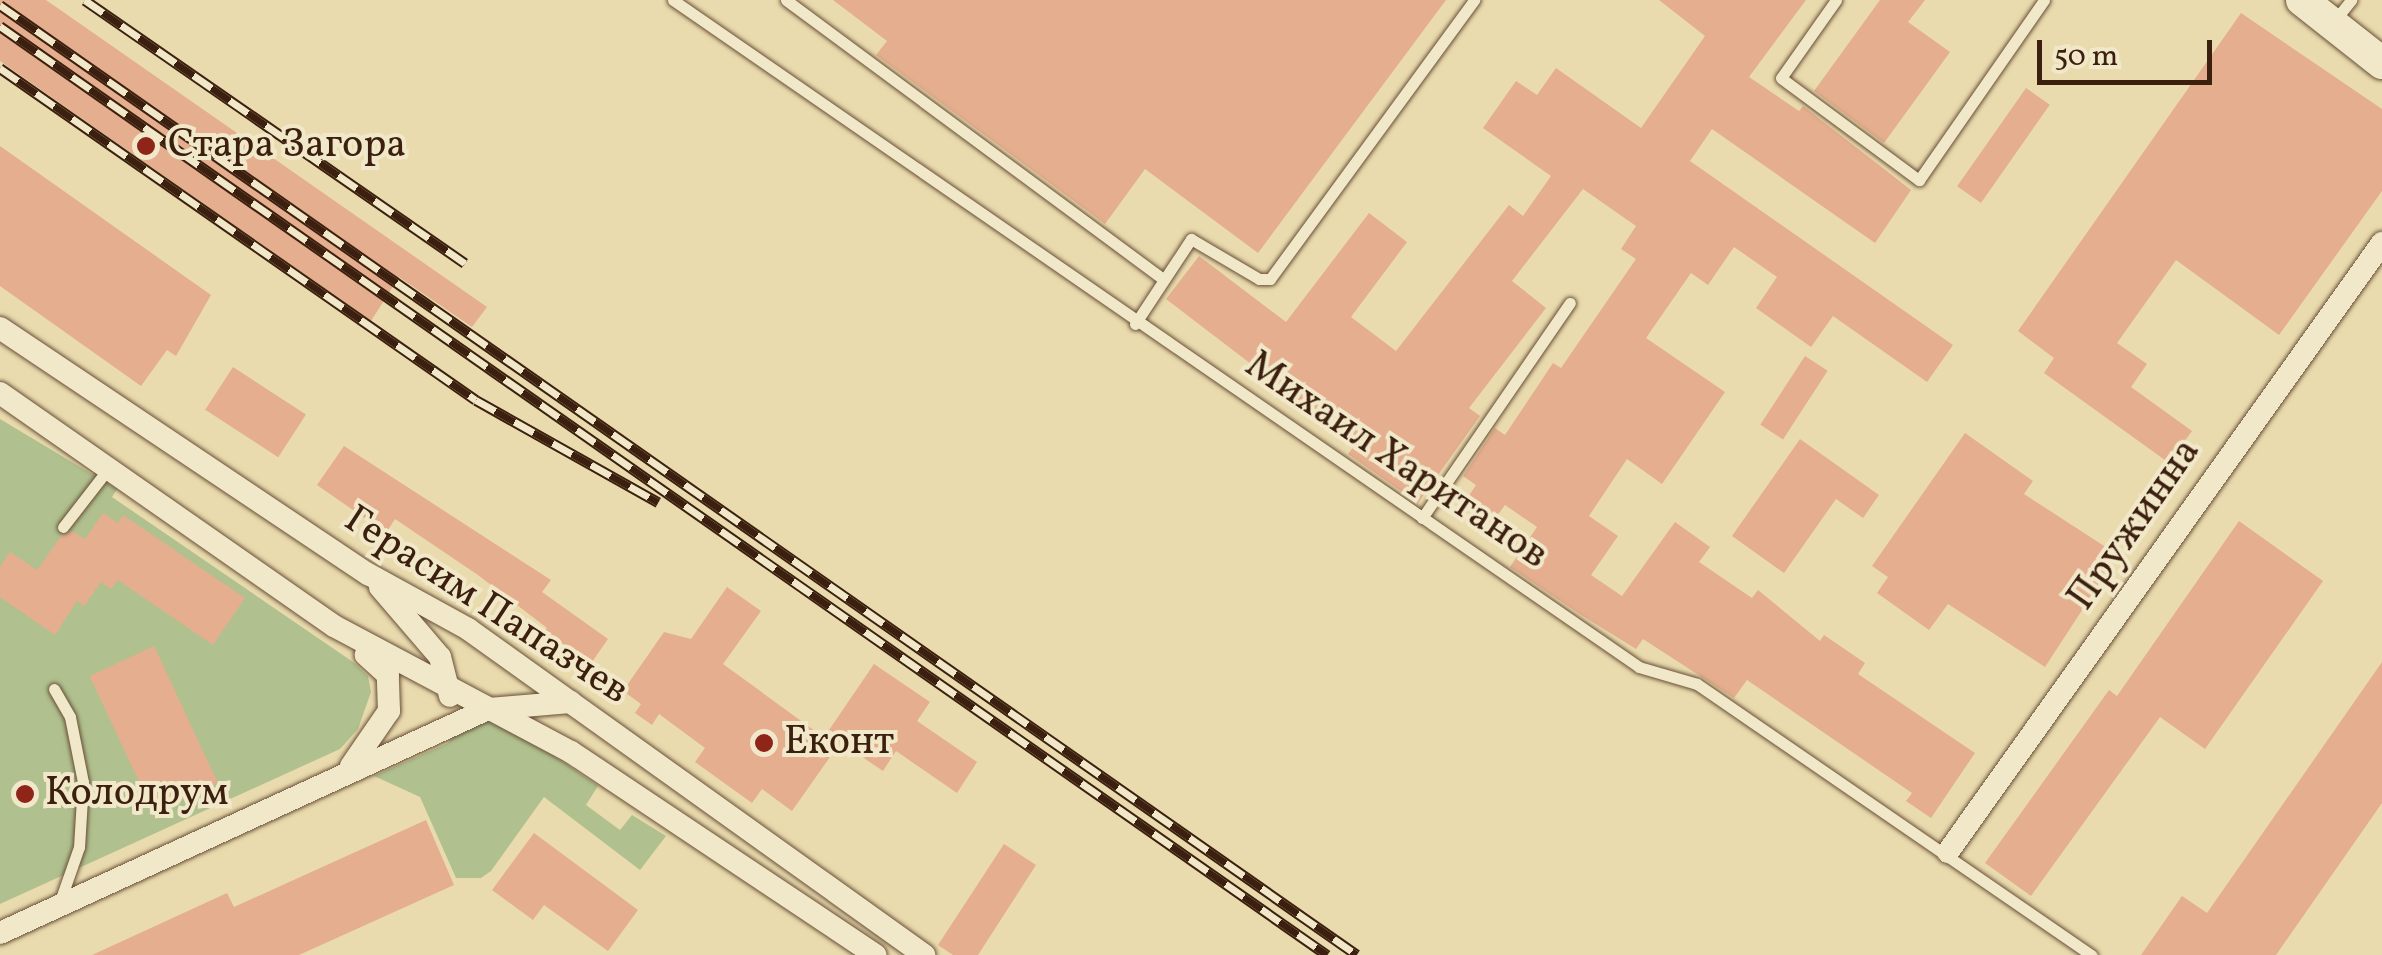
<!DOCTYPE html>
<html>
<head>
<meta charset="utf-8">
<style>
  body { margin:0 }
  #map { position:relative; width:2382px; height:955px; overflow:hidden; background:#eadbae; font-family:Vollkorn,serif }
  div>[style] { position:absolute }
  .green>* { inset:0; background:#b0c18f }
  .building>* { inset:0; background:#e5ae8e; transform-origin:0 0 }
  .roads { filter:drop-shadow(0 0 2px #684f37) drop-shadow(0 0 2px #684f37) }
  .lane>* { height:11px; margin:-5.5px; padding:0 5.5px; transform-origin:5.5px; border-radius:5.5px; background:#f1e8ca }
  .street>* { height:22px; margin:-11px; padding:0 11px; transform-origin:11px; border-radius:11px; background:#f1e8ca }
  .secondary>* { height:32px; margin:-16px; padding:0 16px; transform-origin:16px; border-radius:16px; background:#f1e8ca }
  .rail>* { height:11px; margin-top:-5.5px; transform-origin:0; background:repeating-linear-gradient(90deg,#f1e8ca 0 22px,#3c200f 0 44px); box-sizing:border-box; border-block:2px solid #3c200f }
  .dots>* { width:28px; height:28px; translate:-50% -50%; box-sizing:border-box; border:5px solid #f1e8ca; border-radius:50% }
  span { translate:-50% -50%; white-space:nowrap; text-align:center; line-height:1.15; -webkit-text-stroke:8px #f1e8ca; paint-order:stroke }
  .poi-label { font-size:40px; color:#3c200f }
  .left { translate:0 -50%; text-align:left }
  .street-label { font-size:40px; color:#3c200f }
  .scale { position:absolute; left:2037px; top:40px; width:175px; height:45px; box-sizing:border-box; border:5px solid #3c200f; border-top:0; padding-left:12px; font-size:30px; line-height:35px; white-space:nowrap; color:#3c200f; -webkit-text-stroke:8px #f1e8ca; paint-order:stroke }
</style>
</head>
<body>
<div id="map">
  <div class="green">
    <i style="clip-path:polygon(0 419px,117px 489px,112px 497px,353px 662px,368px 676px,371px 692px,358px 729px,340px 749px,0 904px)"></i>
    <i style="clip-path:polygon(484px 720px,511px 726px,598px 786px,586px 805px,620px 830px,632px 815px,666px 836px,640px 870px,544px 797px,491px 871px,481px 878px,456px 878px,420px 797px,374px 776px,448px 743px,461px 726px)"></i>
  </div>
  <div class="building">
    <i style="clip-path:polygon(0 0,46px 0,487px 307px,472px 327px,399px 277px,371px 321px,0 61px)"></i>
    <i style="clip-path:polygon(833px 0,1446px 0,1258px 253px,1145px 169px,1105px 224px,876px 55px,887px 41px)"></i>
    <i style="clip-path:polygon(1659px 0,1806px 0,1749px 77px,1799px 111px,1803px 106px,1911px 190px,1875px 243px,1712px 129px,1690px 161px,1953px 345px,1927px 382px,1833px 316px,1811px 347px,1756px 308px,1777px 277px,1734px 247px,1708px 285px,1691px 273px,1646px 338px,1725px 392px,1662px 484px,1627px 459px,1589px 516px,1618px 536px,1591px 575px,1622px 596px,1675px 522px,1710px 547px,1699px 562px,1752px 598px,1758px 590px,1820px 641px,1824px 635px,1865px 663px,1858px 674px,1975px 753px,1931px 818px,1906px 801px,1912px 793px,1747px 680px,1734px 698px,1643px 639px,1636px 649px,1581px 615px,1510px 567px,1537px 527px,1505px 505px,1491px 524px,1464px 503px,1476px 485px,1463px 476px,1495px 428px,1505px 435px,1553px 363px,1561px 368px,1636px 259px,1621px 249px,1636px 226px,1583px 189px,1512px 281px,1546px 308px,1469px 408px,1480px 416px,1418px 503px,1348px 454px,1356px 444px,1166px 299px,1199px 256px,1286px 322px,1369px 213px,1407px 242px,1351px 317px,1396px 351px,1509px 205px,1523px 216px,1551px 176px,1483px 128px,1516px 81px,1537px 95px,1556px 68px,1641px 128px,1705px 36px)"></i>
    <i style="clip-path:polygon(1880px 0,1925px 0,1908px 22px,1950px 52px,1884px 143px,1814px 91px)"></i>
    <i style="clip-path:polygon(2241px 13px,2382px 109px,2382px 191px,2279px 335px,2176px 260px,2117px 343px,2147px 364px,2131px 387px,2192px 431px,2169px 463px,2044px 373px,2054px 358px,2018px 331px)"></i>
    <i style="left:2026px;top:88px;width:29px;height:120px;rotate:35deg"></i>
    <i style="clip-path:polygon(0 146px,211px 295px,176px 356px,167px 350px,141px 386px,0 286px)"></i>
    <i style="left:1805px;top:356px;width:27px;height:82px;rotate:33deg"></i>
    <i style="left:233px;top:367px;width:87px;height:51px;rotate:33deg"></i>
    <i style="clip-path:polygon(1965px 433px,2033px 481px,2024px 494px,2118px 555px,2045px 667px,1948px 604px,1929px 630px,1877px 593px,1888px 577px,1872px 566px)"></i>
    <i style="clip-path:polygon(1800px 439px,1879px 495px,1863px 518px,1836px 499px,1784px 573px,1732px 536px)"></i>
    <i style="clip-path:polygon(344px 446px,551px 580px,542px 592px,608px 639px,585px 672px,538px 640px,547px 628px,478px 575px,395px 519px,386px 533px,317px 485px)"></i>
    <i style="clip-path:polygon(103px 513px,118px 523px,123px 515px,245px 598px,213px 645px,118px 580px,111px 589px,101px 582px,84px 606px,77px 601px,55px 635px,0 597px,0 567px,10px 552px,37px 570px,61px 536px,72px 531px,85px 539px)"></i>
    <i style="clip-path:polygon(2239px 521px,2323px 581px,2205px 749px,2160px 717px,2031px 896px,1985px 863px,2109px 690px,2117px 696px)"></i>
    <i style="clip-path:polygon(727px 587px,761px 611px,723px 664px,837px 747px,792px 811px,762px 789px,752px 803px,695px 762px,705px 748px,659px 714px,652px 725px,635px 713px,641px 704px,623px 691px,664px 632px,691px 639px)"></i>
    <i style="left:154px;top:646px;width:151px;height:71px;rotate:65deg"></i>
    <i style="clip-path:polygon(2382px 662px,2382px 803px,2276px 955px,2141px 955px,2182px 896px,2207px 913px)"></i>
    <i style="clip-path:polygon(874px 664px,930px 702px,917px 721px,977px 762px,957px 793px,896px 751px,883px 771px,827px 733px)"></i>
    <i style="clip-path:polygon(426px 820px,454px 885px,299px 955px,92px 955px,227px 893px,234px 907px)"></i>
    <i style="clip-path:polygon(534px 833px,638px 910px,608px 951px,544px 905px,533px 920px,492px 890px)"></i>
    <i style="clip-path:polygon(1004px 844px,1036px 865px,978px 955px,953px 955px,938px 945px)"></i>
  </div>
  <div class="roads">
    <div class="lane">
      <i style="left:673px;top:0;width:1174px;rotate:34.62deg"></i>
      <i style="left:1639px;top:667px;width:60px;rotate:16.3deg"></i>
      <i style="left:1697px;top:684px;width:479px;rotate:34.5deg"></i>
      <i style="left:786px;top:0;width:469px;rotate:36.5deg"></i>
      <i style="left:1836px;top:0;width:95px;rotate:125.2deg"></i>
      <i style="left:1781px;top:78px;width:172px;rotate:36.5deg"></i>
      <i style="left:1919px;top:180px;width:219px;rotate:-55.2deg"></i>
      <i style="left:2335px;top:20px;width:26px;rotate:-51deg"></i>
      <i style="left:1135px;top:324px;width:102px;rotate:-56.6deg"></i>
      <i style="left:1191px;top:239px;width:79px;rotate:30.5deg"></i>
      <i style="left:1259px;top:279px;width:11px"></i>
      <i style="left:1270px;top:279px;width:346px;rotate:-53.8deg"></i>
      <i style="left:1422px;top:518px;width:261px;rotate:-55.5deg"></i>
      <i style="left:63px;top:527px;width:73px;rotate:-52.2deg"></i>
      <i style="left:54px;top:689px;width:32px;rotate:60deg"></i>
      <i style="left:70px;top:717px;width:66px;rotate:78.7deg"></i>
      <i style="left:83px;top:782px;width:65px;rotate:93.5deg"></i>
      <i style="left:79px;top:847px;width:60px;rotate:109.3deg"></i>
    </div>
    <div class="street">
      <i style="left:0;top:328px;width:443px;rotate:33.8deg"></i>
      <i style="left:368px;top:574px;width:114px;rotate:28.8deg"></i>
      <i style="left:468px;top:629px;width:561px;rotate:35.56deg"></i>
      <i style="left:0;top:393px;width:407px;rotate:34.9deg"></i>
      <i style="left:334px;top:626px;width:268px;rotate:28deg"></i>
      <i style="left:571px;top:752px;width:366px;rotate:33.7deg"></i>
      <i style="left:380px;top:587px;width:92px;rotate:49.4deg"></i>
      <i style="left:440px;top:657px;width:40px;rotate:75.6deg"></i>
      <i style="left:351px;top:766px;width:67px;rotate:-55.4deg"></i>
      <i style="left:389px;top:711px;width:36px;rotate:-92deg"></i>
      <i style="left:388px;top:675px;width:30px;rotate:-138deg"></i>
      <i style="left:1948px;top:852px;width:748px;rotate:-54.52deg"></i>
      <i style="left:0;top:933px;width:537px;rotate:-24.66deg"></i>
      <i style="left:488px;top:709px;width:83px;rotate:-4.8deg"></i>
    </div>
    <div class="secondary">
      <i style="left:2302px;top:0;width:102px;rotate:38.2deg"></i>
    </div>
  </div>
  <div class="rail">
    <i style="left:85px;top:0;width:462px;rotate:34.7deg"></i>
    <i style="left:0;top:5px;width:1656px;rotate:34.99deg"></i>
    <i style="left:0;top:26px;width:1620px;rotate:34.99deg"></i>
    <i style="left:0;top:68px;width:580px;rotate:34.89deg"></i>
    <i style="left:476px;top:400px;width:209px;rotate:29.3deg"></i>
  </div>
  <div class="dots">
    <i style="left:146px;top:146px;background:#8f2418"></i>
    <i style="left:764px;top:743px;background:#8f2418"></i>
    <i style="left:25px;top:794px;background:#8f2418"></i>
  </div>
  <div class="poi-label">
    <span class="left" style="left:168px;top:146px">Стара Загора</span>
    <span class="left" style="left:784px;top:743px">Еконт</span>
    <span class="left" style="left:45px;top:794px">Колодрум</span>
  </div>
  <div class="street-label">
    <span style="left:1396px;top:461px;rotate:34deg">Михаил Хаританов</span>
    <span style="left:2135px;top:525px;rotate:-55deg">Пружинна</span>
    <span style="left:486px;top:606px;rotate:33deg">Герасим Папазчев</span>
  </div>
  <div class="scale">50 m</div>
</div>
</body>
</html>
